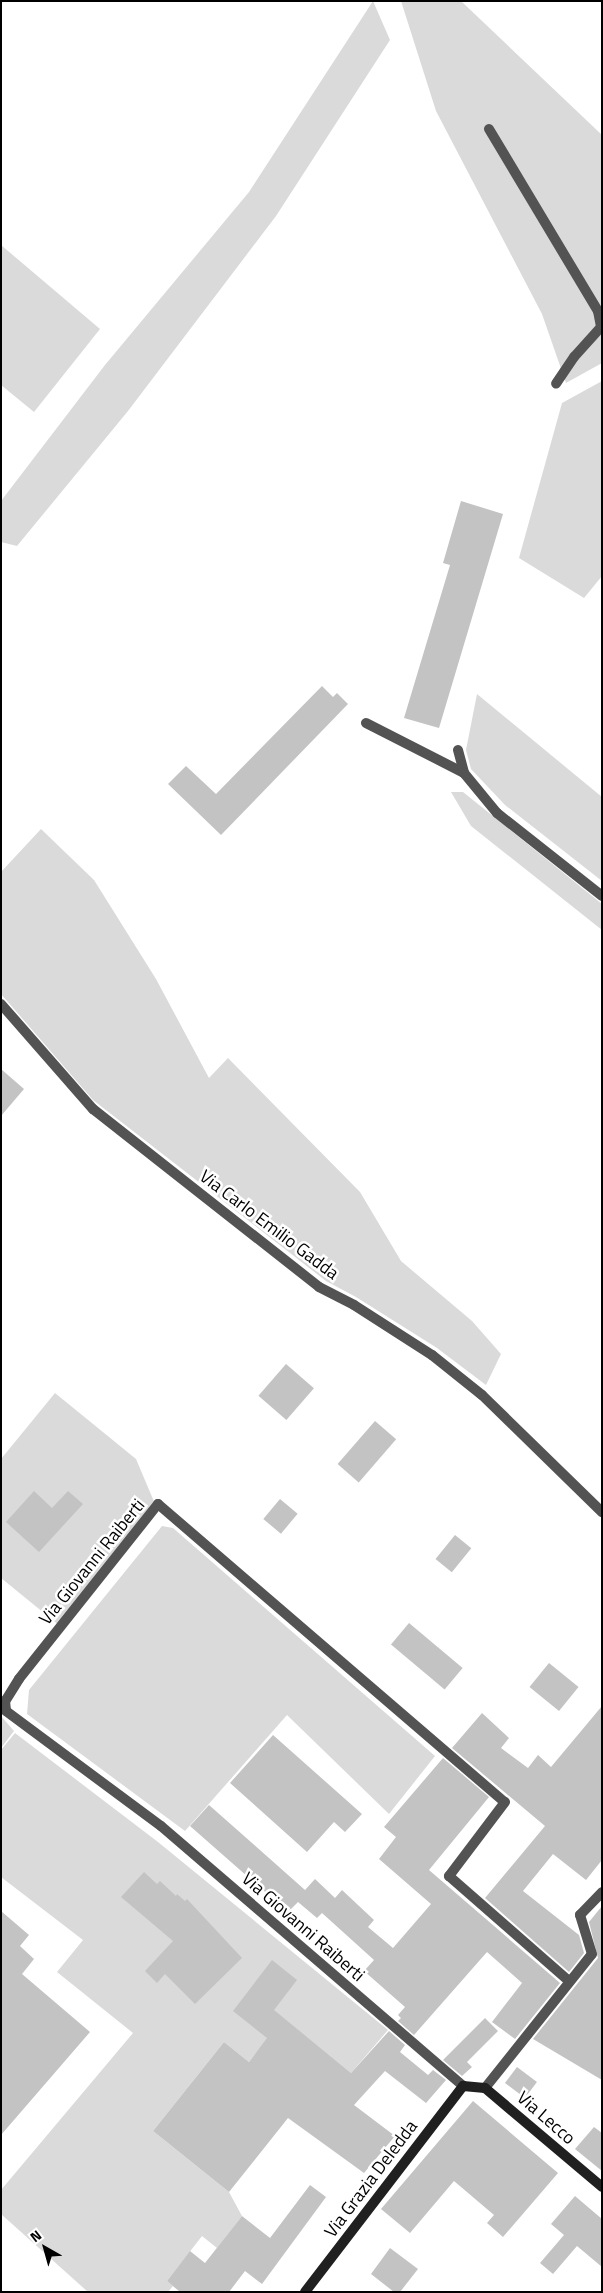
<!DOCTYPE html>
<html>
<head>
<meta charset="utf-8">
<style>
  body { margin:0 }
  #map { position:relative; width:603px; height:2293px; overflow:hidden; background:#fff; font-family:"Titillium Web",sans-serif }
  div>[style] { position:absolute }
  .green>* { inset:0; background:#dadada }
  .building>* { inset:0; background:#c3c3c3; transform-origin:0 0 }
  .lane>* { height:10px; margin:-5px; padding:0 5px; transform-origin:5px; border-radius:5px; background:#535353 }
  .street>* { height:10px; margin:-5px; padding:0 5px; transform-origin:5px; border-radius:5px; background:#535353 }
  .secondary>* { height:10px; margin:-5px; padding:0 5px; transform-origin:5px; border-radius:5px; background:#202020 }
  span { translate:-50% -50%; white-space:nowrap; text-align:center; line-height:1.15; -webkit-text-stroke:5px #fff; paint-order:stroke }
  .street-label { font-size:18px; color:#000 }
  .frame { position:absolute; inset:0; border:2px solid #000; pointer-events:none }
  .north { position:absolute; left:20px; top:2223px; width:50px; height:50px; -webkit-text-stroke:4px #fff; paint-order:stroke; rotate:322deg; font-size:14px; font-weight:700; line-height:20px; text-align:center; color:#000 }
  .north::after { content:''; display:block; margin:auto; width:18px; height:22px; background:#000; clip-path:polygon(50% 0,100% 100%,50% 72%,0 100%) }
</style>
</head>
<body>
<div id="map">
  <div class="green">
    <i style="clip-path:polygon(373px 1px,390px 40px,276px 216px,128px 411px,17px 546px,1px 542px,1px 501px,105px 365px,249px 192px)"></i>
    <i style="clip-path:polygon(401px 1px,461px 1px,602px 135px,602px 363px,566px 383px,542px 314px,436px 111px)"></i>
    <i style="clip-path:polygon(1px 245px,100px 329px,34px 412px,1px 385px)"></i>
    <i style="clip-path:polygon(602px 381px,602px 576px,584px 598px,519px 558px,562px 403px)"></i>
    <i style="clip-path:polygon(477px 694px,602px 797px,602px 881px,505px 805px,471px 769px,466px 750px)"></i>
    <i style="clip-path:polygon(451px 792px,463px 792px,602px 904px,602px 930px,471px 826px)"></i>
    <i style="clip-path:polygon(41px 829px,94px 880px,156px 979px,209px 1078px,228px 1058px,360px 1192px,401px 1261px,472px 1321px,501px 1354px,486px 1385px,437px 1348px,356px 1297px,326px 1281px,93px 1100px,1px 994px,1px 872px)"></i>
    <i style="clip-path:polygon(55px 1393px,136px 1459px,158px 1511px,60px 1626px,1px 1578px,1px 1459px)"></i>
    <i style="clip-path:polygon(162px 1526px,173px 1528px,435px 1756px,389px 1814px,287px 1715px,185px 1831px,27px 1714px,29px 1690px)"></i>
    <i style="clip-path:polygon(1px 1716px,14px 1731px,1px 1748px)"></i>
    <i style="clip-path:polygon(15px 1733px,158px 1842px,388px 2030px,351px 2073px,283px 2018px,249px 2062px,224px 2042px,153px 2131px,229px 2192px,242px 2216px,217px 2248px,202px 2236px,167px 2281px,173px 2286px,168px 2292px,88px 2292px,1px 2214px,1px 2190px,133px 2033px,57px 1972px,83px 1940px,1px 1877px,1px 1750px)"></i>
  </div>
  <div class="building">
    <i style="clip-path:polygon(461px 501px,503px 514px,439px 728px,404px 718px,450px 565px,443px 563px)"></i>
    <i style="clip-path:polygon(322px 686px,333px 697px,337px 693px,348px 704px,221px 835px,168px 784px,186px 766px,216px 794px)"></i>
    <i style="clip-path:polygon(1px 1069px,24px 1089px,1px 1116px)"></i>
    <i style="left:286px;top:1364px;width:37px;height:42px;rotate:41deg"></i>
    <i style="left:375px;top:1421px;width:28px;height:57px;rotate:41deg"></i>
    <i style="clip-path:polygon(34px 1491px,52px 1508px,68px 1491px,83px 1504px,39px 1552px,6px 1522px)"></i>
    <i style="left:280px;top:1499px;width:23px;height:26px;rotate:40deg"></i>
    <i style="left:455px;top:1535px;width:21px;height:31px;rotate:39deg"></i>
    <i style="left:409px;top:1623px;width:70px;height:28px;rotate:40deg"></i>
    <i style="left:549px;top:1663px;width:38px;height:31px;rotate:39deg"></i>
    <i style="clip-path:polygon(602px 1706px,602px 1860px,586px 1880px,553px 1854px,523px 1891px,579px 1935px,584px 1953px,569px 1972px,485px 1898px,545px 1826px,452px 1748px,482px 1713px,509px 1738px,501px 1748px,528px 1768px,538px 1755px,551px 1767px)"></i>
    <i style="clip-path:polygon(273px 1735px,362px 1814px,345px 1832px,334px 1822px,307px 1852px,230px 1783px)"></i>
    <i style="clip-path:polygon(443px 1758px,489px 1797px,429px 1870px,560px 1983px,515px 2039px,492px 2022px,522px 1983px,487px 1952px,414px 2035px,398px 2021px,401px 2018px,398px 2015px,405px 2007px,364px 1971px,374px 1960px,322px 1913px,317px 1918px,298px 1902px,288px 1912px,190px 1826px,209px 1805px,305px 1890px,315px 1879px,335px 1898px,342px 1890px,374px 1920px,368px 1927px,393px 1948px,431px 1904px,379px 1859px,396px 1837px,384px 1827px)"></i>
    <i style="clip-path:polygon(144px 1872px,157px 1884px,160px 1881px,176px 1896px,177px 1894px,185px 1901px,187px 1899px,242px 1958px,195px 2004px,165px 1974px,157px 1983px,145px 1971px,173px 1941px,121px 1897px)"></i>
    <i style="clip-path:polygon(602px 1906px,602px 2080px,533px 2039px,598px 1958px,589px 1922px)"></i>
    <i style="clip-path:polygon(1px 1911px,29px 1935px,20px 1946px,34px 1959px,22px 1974px,90px 2032px,1px 2135px)"></i>
    <i style="clip-path:polygon(272px 1960px,297px 1980px,274px 2010px,351px 2073px,389px 2031px,405px 2045px,400px 2052px,428px 2075px,433px 2070px,446px 2080px,426px 2103px,385px 2071px,354px 2105px,395px 2136px,364px 2173px,288px 2118px,229px 2192px,153px 2131px,224px 2042px,249px 2062px,267px 2038px,233px 2011px)"></i>
    <i style="clip-path:polygon(485px 2018px,498px 2031px,467px 2062px,472px 2067px,462px 2076px,443px 2060px)"></i>
    <i style="left:517px;top:2067px;width:25px;height:20px;rotate:37deg"></i>
    <i style="clip-path:polygon(473px 2101px,558px 2173px,503px 2237px,487px 2223px,494px 2215px,454px 2181px,410px 2233px,381px 2209px)"></i>
    <i style="clip-path:polygon(594px 2127px,602px 2133px,602px 2171px,575px 2149px)"></i>
    <i style="clip-path:polygon(310px 2185px,326px 2197px,262px 2284px,245px 2271px,229px 2292px,180px 2292px,167px 2281px,190px 2251px,205px 2263px,242px 2216px,270px 2238px)"></i>
    <i style="clip-path:polygon(575px 2196px,602px 2219px,602px 2267px,577px 2246px,553px 2274px,540px 2263px,564px 2235px,551px 2224px)"></i>
    <i style="clip-path:polygon(390px 2248px,418px 2269px,400px 2292px,394px 2292px,371px 2274px)"></i>
  </div>
  <div class="lane">
    <i style="left:489px;top:129px;width:212px;rotate:59.1deg"></i>
    <i style="left:598px;top:311px;width:16px;rotate:79deg"></i>
    <i style="left:601px;top:327px;width:40px;rotate:132deg"></i>
    <i style="left:574px;top:357px;width:32px;rotate:124deg"></i>
    <i style="left:366px;top:723px;width:110px;rotate:27deg"></i>
    <i style="left:158px;top:1504px;width:457px;rotate:40.7deg"></i>
    <i style="left:505px;top:1802px;width:93px;rotate:127.1deg"></i>
    <i style="left:449px;top:1876px;width:159px;rotate:41.2deg"></i>
  </div>
  <div class="street">
    <i style="left:458px;top:750px;width:24px;rotate:75deg"></i>
    <i style="left:464px;top:773px;width:52px;rotate:50.5deg"></i>
    <i style="left:497px;top:813px;width:134px;rotate:38.3deg"></i>
    <i style="left:1px;top:1004px;width:140px;rotate:48.8deg"></i>
    <i style="left:93px;top:1109px;width:288px;rotate:38.2deg"></i>
    <i style="left:319px;top:1287px;width:39px;rotate:27deg"></i>
    <i style="left:354px;top:1305px;width:93px;rotate:32.7deg"></i>
    <i style="left:432px;top:1355px;width:64px;rotate:38.7deg"></i>
    <i style="left:482px;top:1395px;width:168px;rotate:44.3deg"></i>
    <i style="left:158px;top:1504px;width:223px;rotate:128.5deg"></i>
    <i style="left:19px;top:1679px;width:26px;rotate:122deg"></i>
    <i style="left:5px;top:1701px;width:10px;rotate:84deg"></i>
    <i style="left:6px;top:1711px;width:193px;rotate:36.6deg"></i>
    <i style="left:161px;top:1826px;width:399px;rotate:40.7deg"></i>
    <i style="left:485px;top:2088px;width:171px;rotate:-51.4deg"></i>
    <i style="left:592px;top:1954px;width:41px;rotate:-107.1deg"></i>
    <i style="left:580px;top:1915px;width:32px;rotate:-46deg"></i>
  </div>
  <div class="secondary">
    <i style="left:305px;top:2292px;width:260px;rotate:-52.5deg"></i>
    <i style="left:463px;top:2086px;width:22px;rotate:5deg"></i>
    <i style="left:485px;top:2088px;width:153px;rotate:40.2deg"></i>
  </div>
  <div class="street-label">
    <span style="left:269px;top:1225px;rotate:37deg">Via Carlo Emilio Gadda</span>
    <span style="left:92px;top:1562px;rotate:-51deg">Via Giovanni Raiberti</span>
    <span style="left:303px;top:1927px;rotate:41deg">Via Giovanni Raiberti</span>
    <span style="left:546px;top:2118px;rotate:41deg">Via Lecco</span>
    <span style="left:371px;top:2179px;rotate:-53deg">Via Grazia Deledda</span>
  </div>
  <div class="frame"></div>
  <div class="north">N</div>
</div>
</body>
</html>
